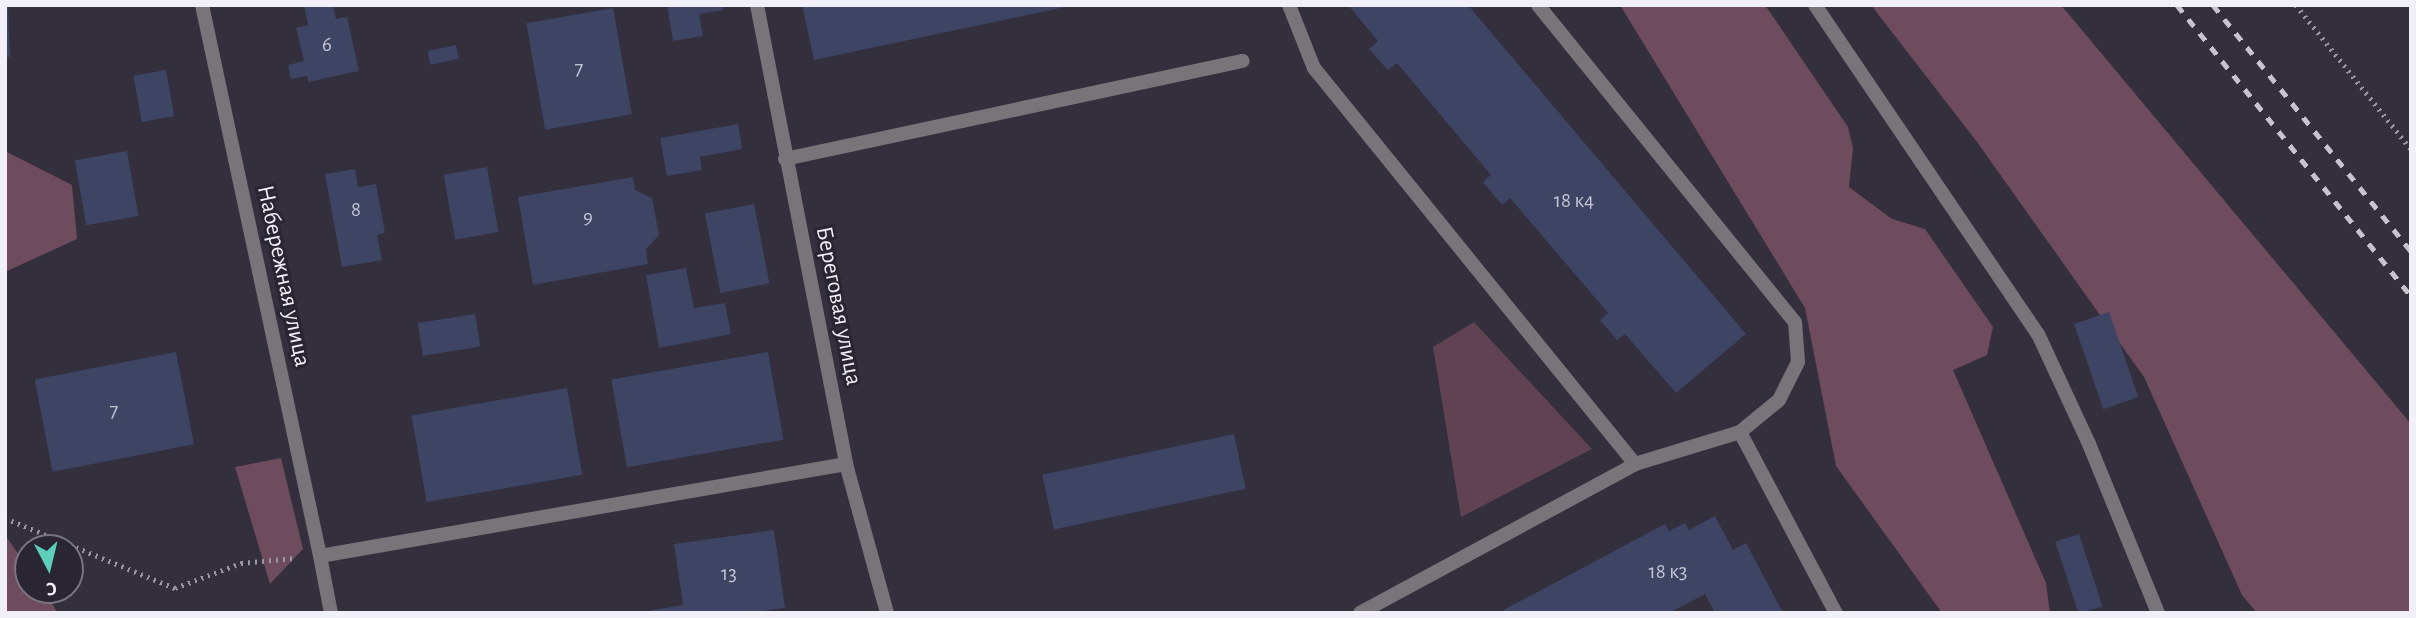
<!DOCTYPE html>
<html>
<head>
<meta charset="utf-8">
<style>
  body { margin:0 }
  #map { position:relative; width:2416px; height:618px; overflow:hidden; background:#332f3c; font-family:"Alegreya Sans",sans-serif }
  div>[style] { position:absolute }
  .green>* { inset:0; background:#614252 }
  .forest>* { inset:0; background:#6e4b5d }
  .building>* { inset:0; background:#3d4464; transform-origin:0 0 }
  .path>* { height:4.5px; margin-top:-2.25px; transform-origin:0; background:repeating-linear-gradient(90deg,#9997a1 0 2px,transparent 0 7px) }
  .service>* { height:14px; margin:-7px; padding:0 7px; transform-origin:7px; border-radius:7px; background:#79747a }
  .minor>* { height:14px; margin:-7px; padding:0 7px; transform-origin:7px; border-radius:7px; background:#79747a }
  .rail>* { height:5px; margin-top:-2.5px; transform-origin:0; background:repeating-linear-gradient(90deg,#c7c4ce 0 9px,transparent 0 18px) }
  span { translate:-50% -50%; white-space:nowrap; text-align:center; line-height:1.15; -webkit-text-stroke:6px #292532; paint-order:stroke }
  .number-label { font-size:21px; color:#c4c4d2 }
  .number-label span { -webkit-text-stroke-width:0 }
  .street-label { font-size:24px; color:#f1eff7 }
  .frame { position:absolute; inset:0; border:7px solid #f1eff7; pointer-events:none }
  .north { position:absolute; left:14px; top:534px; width:70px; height:70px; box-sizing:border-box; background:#292532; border:2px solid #797681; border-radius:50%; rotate:173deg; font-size:19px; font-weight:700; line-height:28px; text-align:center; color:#f1eff7 }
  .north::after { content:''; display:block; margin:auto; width:24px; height:32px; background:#5cceba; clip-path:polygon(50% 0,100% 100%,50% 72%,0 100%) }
</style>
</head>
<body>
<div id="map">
  <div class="green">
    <i style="clip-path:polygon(1474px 322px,1592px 449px,1461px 517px,1433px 347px)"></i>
  </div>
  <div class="forest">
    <i style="clip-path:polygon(1620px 5px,1765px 5px,1848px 127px,1853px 148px,1849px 187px,1892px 219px,1925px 229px,1993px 327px,1987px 355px,1953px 370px,2046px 583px,2050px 613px,1942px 613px,1836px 466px,1805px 308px)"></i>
    <i style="clip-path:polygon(1871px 5px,2061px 5px,2411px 424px,2411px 613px,2257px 613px,2242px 595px,2144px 377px,1977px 142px)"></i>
    <i style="clip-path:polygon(5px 151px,72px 185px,77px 239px,5px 272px)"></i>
    <i style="clip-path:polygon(281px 458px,303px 549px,270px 584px,235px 467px)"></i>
    <i style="clip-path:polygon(5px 535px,28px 568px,28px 590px,43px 590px,58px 613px,5px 613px)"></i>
  </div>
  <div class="building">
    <i style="clip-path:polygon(5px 5px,8px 5px,10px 57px,5px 57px)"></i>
    <i style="clip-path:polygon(333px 5px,336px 19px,347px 17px,359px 71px,308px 82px,307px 76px,291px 79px,288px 65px,304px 61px,296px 28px,308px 25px,304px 6px)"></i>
    <i style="clip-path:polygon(667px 5px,723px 5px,723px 10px,699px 14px,703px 36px,673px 41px)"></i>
    <i style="clip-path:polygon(802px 5px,1070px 5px,1070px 6px,814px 60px)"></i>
    <i style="clip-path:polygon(1348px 5px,1468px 5px,1746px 334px,1676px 393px,1625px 334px,1617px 340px,1600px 320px,1608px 313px,1510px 198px,1502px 205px,1483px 182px,1491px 175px,1397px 63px,1388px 70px,1369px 49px,1378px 41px)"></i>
    <i style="left:613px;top:8px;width:108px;height:88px;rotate:80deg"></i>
    <i style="left:456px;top:45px;width:14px;height:29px;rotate:78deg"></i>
    <i style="left:166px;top:70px;width:47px;height:33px;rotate:80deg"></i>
    <i style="clip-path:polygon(738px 124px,742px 149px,700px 157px,702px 170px,667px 176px,660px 138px)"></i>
    <i style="left:127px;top:151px;width:66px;height:53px;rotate:80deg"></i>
    <i style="left:487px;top:167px;width:66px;height:44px;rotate:80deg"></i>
    <i style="clip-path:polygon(355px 169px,358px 187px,376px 184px,385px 233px,377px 235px,382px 260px,342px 267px,325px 174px)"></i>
    <i style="clip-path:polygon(633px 177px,635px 190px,652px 198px,659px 235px,646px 249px,648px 264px,533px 285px,518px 197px)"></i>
    <i style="left:754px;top:204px;width:81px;height:50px;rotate:79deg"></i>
    <i style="clip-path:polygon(686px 268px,694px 308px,725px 303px,731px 334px,659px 348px,646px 275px)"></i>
    <i style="left:2109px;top:312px;width:90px;height:37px;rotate:71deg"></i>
    <i style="left:475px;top:314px;width:33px;height:58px;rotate:81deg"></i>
    <i style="left:176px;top:352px;width:94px;height:144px;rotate:79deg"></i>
    <i style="left:768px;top:352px;width:89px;height:159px;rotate:80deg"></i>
    <i style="left:567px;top:388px;width:88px;height:158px;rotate:80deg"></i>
    <i style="left:1234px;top:434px;width:56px;height:196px;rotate:78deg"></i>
    <i style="clip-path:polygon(1715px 516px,1733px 550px,1746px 543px,1783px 613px,1715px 613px,1705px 594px,1669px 613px,1498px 613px,1665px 524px,1669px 531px,1685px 523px,1689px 530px)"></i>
    <i style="clip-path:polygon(774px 530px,785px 608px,748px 613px,636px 613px,683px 605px,674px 544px)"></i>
    <i style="left:2079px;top:534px;width:76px;height:25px;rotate:72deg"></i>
  </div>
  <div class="path">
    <i style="left:2296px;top:5px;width:184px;rotate:51.4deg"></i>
    <i style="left:5px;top:518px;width:184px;rotate:22.4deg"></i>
    <i style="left:175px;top:588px;width:71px;rotate:-20.7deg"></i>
    <i style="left:241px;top:563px;width:54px;rotate:-5.3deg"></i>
  </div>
  <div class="service">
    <i style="left:1289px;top:5px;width:68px;rotate:68.4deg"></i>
    <i style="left:1314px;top:68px;width:510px;rotate:50.97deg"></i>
    <i style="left:1538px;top:5px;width:408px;rotate:51deg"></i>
    <i style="left:1795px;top:322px;width:40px;rotate:85.7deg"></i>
    <i style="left:1798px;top:362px;width:42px;rotate:116.6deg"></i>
    <i style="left:1779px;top:400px;width:50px;rotate:140.6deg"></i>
    <i style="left:1815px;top:5px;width:397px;rotate:55.9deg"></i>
    <i style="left:2038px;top:334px;width:121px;rotate:65.1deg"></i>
    <i style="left:2089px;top:444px;width:183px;rotate:67.8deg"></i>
    <i style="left:785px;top:159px;width:468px;rotate:-12.1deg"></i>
    <i style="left:320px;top:556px;width:58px;rotate:79.1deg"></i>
    <i style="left:1360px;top:613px;width:313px;rotate:-28.4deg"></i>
    <i style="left:1635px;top:464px;width:110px;rotate:-16.9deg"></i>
    <i style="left:1740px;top:432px;width:205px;rotate:62.1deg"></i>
  </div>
  <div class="minor">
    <i style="left:202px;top:5px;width:563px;rotate:77.91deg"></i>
    <i style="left:320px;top:556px;width:534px;rotate:-9.92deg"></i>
    <i style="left:757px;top:5px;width:468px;rotate:79deg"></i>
    <i style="left:846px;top:464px;width:155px;rotate:74.6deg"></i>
  </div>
  <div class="rail">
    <i style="left:2177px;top:5px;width:373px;rotate:51.2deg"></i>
    <i style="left:2213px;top:5px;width:316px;rotate:51.2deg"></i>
  </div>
  <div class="number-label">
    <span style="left:327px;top:45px">6</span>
    <span style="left:579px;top:69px">7</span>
    <span style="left:1574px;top:201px">18 к4</span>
    <span style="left:356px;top:210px">8</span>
    <span style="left:588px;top:217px">9</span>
    <span style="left:114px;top:411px">7</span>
    <span style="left:1668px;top:572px">18 к3</span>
    <span style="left:729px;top:574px">13</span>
  </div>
  <div class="street-label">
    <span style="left:283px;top:276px;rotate:78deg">Набережная улица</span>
    <span style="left:838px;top:306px;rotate:79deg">Береговая улица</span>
  </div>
  <div class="frame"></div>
  <div class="north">С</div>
</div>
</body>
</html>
